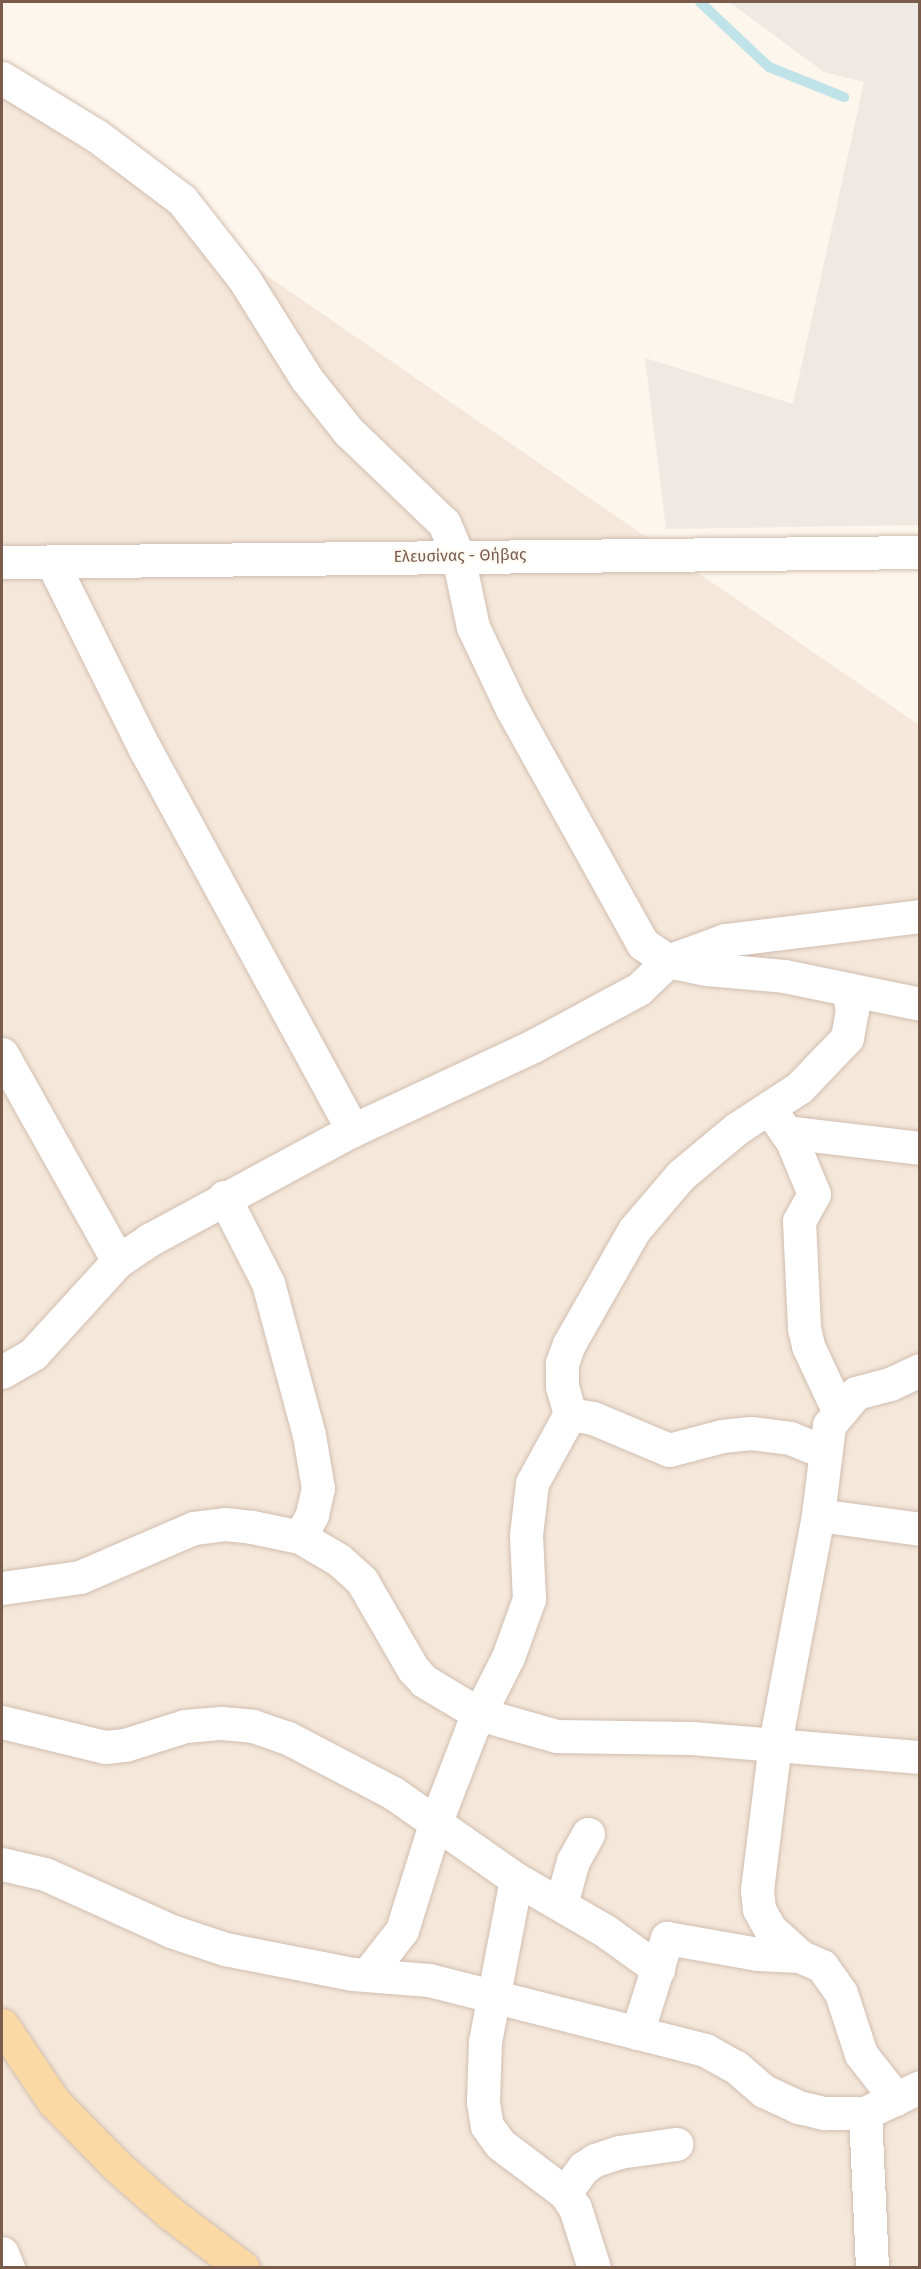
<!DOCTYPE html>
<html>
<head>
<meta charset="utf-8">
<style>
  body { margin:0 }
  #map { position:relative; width:921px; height:2269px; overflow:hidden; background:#fdf6ec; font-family:"Fira Sans",sans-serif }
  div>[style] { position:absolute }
  .residential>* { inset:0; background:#f5e8da }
  .industrial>* { inset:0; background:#efe9e4 }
  .stream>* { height:10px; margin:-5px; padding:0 5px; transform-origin:5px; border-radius:5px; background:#bfe3e8 }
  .roads { filter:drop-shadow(0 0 2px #d1beb0) drop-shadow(0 0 2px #d1beb0) }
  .minor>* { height:33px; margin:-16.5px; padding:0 16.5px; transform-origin:16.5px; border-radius:16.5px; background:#fff }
  .major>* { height:33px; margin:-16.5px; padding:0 16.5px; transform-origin:16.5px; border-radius:16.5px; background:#fbd9a5 }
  span { translate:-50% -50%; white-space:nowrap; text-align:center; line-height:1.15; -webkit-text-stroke:4.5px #fffaf3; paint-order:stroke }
  .street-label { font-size:16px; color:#7a5c4d }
  .frame { position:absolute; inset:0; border:3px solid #7a5c4d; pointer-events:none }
</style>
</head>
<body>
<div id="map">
  <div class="residential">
    <i style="clip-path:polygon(2px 93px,919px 725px,919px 2267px,2px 2267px)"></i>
  </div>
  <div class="industrial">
    <i style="clip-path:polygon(729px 2px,919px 2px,919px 525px,666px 529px,645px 358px,793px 404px,864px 82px,824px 72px)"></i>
  </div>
  <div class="stream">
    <i style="left:700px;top:2px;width:95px;rotate:43.3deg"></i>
    <i style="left:769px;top:67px;width:81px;rotate:21.8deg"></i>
  </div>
  <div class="roads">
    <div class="minor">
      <i style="left:2px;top:78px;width:111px;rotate:31.4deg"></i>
      <i style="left:97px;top:136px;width:106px;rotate:37deg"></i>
      <i style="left:182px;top:200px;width:100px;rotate:51.9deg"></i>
      <i style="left:244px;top:279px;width:117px;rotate:57.9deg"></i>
      <i style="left:306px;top:378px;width:68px;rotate:51.6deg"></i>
      <i style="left:348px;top:431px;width:133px;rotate:43.8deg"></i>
      <i style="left:444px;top:523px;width:36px;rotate:67deg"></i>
      <i style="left:458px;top:556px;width:73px;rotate:78.1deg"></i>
      <i style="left:473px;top:627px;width:91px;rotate:64.6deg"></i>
      <i style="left:512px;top:709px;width:269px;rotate:60.9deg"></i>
      <i style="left:643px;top:944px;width:30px;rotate:34deg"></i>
      <i style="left:668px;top:961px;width:39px;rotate:12deg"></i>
      <i style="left:706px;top:969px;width:78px;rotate:5.1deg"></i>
      <i style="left:784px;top:976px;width:139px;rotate:11.6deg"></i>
      <i style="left:2px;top:562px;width:918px;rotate:-0.62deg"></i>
      <i style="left:52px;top:562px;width:209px;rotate:63.6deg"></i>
      <i style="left:145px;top:749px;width:434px;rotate:61.4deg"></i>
      <i style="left:2px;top:1054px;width:237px;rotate:60.7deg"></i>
      <i style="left:769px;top:1108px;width:40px;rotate:55.1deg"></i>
      <i style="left:792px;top:1141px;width:57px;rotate:67.5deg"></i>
      <i style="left:814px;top:1194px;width:31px;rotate:119deg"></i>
      <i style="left:799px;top:1221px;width:107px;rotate:87.3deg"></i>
      <i style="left:804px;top:1328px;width:18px;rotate:77deg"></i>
      <i style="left:808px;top:1346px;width:71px;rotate:64.9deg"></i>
      <i style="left:786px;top:1132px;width:135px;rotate:6.8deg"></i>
      <i style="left:224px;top:1197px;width:97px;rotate:62.9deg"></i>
      <i style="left:268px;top:1283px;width:157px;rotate:74.9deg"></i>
      <i style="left:309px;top:1435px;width:54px;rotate:80.4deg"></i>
      <i style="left:318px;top:1488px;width:28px;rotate:103deg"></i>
      <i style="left:312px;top:1515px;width:25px;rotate:119deg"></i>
      <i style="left:2px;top:1372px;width:36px;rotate:-30deg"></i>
      <i style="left:33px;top:1354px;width:126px;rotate:-47.6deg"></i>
      <i style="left:118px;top:1261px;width:40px;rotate:-34deg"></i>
      <i style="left:151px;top:1239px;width:230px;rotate:-28.4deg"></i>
      <i style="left:353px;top:1130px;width:199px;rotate:-25deg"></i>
      <i style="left:533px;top:1046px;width:120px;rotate:-28.3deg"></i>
      <i style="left:639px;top:989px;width:40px;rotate:-44deg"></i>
      <i style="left:668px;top:961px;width:61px;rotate:-20.2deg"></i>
      <i style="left:725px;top:940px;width:196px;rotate:-7deg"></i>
      <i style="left:570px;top:1414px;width:23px;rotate:10deg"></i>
      <i style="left:593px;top:1418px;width:82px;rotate:22.8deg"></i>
      <i style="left:669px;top:1450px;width:55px;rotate:-14.8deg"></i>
      <i style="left:722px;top:1436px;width:29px;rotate:-6deg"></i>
      <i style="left:751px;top:1433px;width:39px;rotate:7deg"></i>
      <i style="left:790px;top:1438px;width:37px;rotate:22deg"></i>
      <i style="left:818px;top:1515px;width:103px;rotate:7.8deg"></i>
      <i style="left:2px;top:1588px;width:79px;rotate:-8deg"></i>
      <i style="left:80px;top:1577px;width:124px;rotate:-23.3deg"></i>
      <i style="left:194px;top:1528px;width:31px;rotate:-7deg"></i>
      <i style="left:225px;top:1524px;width:27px;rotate:6deg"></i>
      <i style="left:252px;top:1527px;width:49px;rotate:11.8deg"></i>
      <i style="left:300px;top:1537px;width:45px;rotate:30.5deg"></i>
      <i style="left:339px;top:1560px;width:31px;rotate:42deg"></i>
      <i style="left:362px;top:1581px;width:102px;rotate:59.9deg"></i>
      <i style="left:413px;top:1669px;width:16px;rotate:47deg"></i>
      <i style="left:424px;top:1681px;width:64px;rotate:31deg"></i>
      <i style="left:479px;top:1714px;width:81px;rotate:15.8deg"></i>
      <i style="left:557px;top:1736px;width:135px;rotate:0.8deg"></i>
      <i style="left:692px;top:1738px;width:229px;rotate:4.8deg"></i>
      <i style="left:2px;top:1722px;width:106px;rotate:13.6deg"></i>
      <i style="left:105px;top:1747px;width:20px;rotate:-6deg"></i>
      <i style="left:125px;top:1745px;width:63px;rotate:-17.6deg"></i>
      <i style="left:185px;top:1726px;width:36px;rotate:-5deg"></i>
      <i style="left:221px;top:1723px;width:32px;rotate:5deg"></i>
      <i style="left:253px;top:1726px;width:37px;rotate:19deg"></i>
      <i style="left:288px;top:1738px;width:119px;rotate:27.6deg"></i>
      <i style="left:393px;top:1793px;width:150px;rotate:35deg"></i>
      <i style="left:516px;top:1879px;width:102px;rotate:30.1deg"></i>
      <i style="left:604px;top:1930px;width:67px;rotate:35.8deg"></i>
      <i style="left:2px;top:1864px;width:44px;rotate:13.1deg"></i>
      <i style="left:45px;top:1874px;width:138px;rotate:24.3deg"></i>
      <i style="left:171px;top:1931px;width:57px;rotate:18.4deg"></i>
      <i style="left:225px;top:1949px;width:130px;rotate:11.1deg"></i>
      <i style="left:353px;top:1974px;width:76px;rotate:4.5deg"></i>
      <i style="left:429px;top:1980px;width:285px;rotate:14.2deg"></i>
      <i style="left:705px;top:2050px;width:35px;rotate:29deg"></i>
      <i style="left:736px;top:2067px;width:37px;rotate:41deg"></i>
      <i style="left:764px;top:2091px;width:38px;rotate:25deg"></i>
      <i style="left:798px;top:2107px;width:28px;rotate:13deg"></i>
      <i style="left:825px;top:2113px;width:40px"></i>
      <i style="left:865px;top:2113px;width:61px;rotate:-25.3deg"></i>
      <i style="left:516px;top:1879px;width:165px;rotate:100.8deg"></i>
      <i style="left:485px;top:2041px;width:61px;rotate:91.9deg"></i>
      <i style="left:483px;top:2102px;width:24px;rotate:81deg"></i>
      <i style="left:487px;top:2126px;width:22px;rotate:54deg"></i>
      <i style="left:500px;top:2144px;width:81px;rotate:37deg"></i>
      <i style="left:565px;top:2193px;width:18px;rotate:56deg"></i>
      <i style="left:575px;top:2208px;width:63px;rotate:72.4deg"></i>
      <i style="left:561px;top:1904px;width:45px;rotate:-74.4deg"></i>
      <i style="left:573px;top:1861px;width:31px;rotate:-61deg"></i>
      <i style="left:367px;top:1975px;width:57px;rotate:-52.1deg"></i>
      <i style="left:402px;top:1930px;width:111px;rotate:-72.7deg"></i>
      <i style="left:435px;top:1824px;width:103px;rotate:-68.9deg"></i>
      <i style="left:472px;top:1728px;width:80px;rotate:-63.1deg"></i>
      <i style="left:508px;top:1657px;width:62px;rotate:-70.1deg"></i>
      <i style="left:529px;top:1599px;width:64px;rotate:-92.7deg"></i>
      <i style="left:526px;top:1535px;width:52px;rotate:-83.4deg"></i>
      <i style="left:532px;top:1483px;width:79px;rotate:-61.2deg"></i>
      <i style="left:570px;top:1414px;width:29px;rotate:-106deg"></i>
      <i style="left:562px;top:1386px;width:23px;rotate:-90deg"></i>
      <i style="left:562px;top:1363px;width:20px;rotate:-70deg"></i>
      <i style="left:569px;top:1344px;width:131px;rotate:-60.3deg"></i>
      <i style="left:634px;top:1230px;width:72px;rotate:-49.5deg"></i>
      <i style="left:681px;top:1175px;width:72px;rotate:-39.9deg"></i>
      <i style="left:736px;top:1129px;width:75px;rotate:-33.1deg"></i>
      <i style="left:799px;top:1088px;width:69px;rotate:-46.2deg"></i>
      <i style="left:847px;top:1038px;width:27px;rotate:-80deg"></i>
      <i style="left:852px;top:1011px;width:22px;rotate:-100deg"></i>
      <i style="left:637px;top:2033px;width:100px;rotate:-72.5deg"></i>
      <i style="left:667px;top:1938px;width:92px;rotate:10deg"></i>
      <i style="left:758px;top:1954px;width:42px;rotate:2.7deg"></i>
      <i style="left:896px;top:2099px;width:57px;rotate:-127.9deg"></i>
      <i style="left:861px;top:2054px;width:64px;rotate:-108.2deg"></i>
      <i style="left:841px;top:1993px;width:33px;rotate:-125deg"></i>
      <i style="left:822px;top:1966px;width:24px;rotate:-156deg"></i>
      <i style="left:800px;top:1956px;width:40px;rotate:-138deg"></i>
      <i style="left:770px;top:1929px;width:23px;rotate:-119deg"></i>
      <i style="left:759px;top:1909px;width:19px;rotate:-96deg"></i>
      <i style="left:757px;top:1890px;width:148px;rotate:-83deg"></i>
      <i style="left:775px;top:1743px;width:232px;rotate:-79.3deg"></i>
      <i style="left:818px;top:1515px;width:91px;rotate:-83deg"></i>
      <i style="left:829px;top:1425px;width:42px;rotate:-49.8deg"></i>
      <i style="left:856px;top:1393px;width:35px;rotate:-15deg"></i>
      <i style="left:890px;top:1384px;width:33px;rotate:-25deg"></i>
      <i style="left:865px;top:2113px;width:155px;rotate:87.4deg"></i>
      <i style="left:565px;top:2193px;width:31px;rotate:-54deg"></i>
      <i style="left:583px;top:2168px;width:14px;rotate:-34deg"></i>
      <i style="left:595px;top:2160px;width:25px;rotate:-18deg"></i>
      <i style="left:619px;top:2152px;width:58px;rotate:-8deg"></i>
      <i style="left:2px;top:2253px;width:16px;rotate:68deg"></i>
    </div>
    <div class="major">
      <i style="left:2px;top:2025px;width:93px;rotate:56deg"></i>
      <i style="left:54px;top:2102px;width:91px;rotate:45.4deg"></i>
      <i style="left:118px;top:2167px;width:69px;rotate:41.5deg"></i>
      <i style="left:170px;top:2213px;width:91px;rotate:37deg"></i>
    </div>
  </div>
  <div class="street-label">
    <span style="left:460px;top:556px;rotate:-1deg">Ελευσίνας - Θήβας</span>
  </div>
  <div class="frame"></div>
</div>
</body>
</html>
